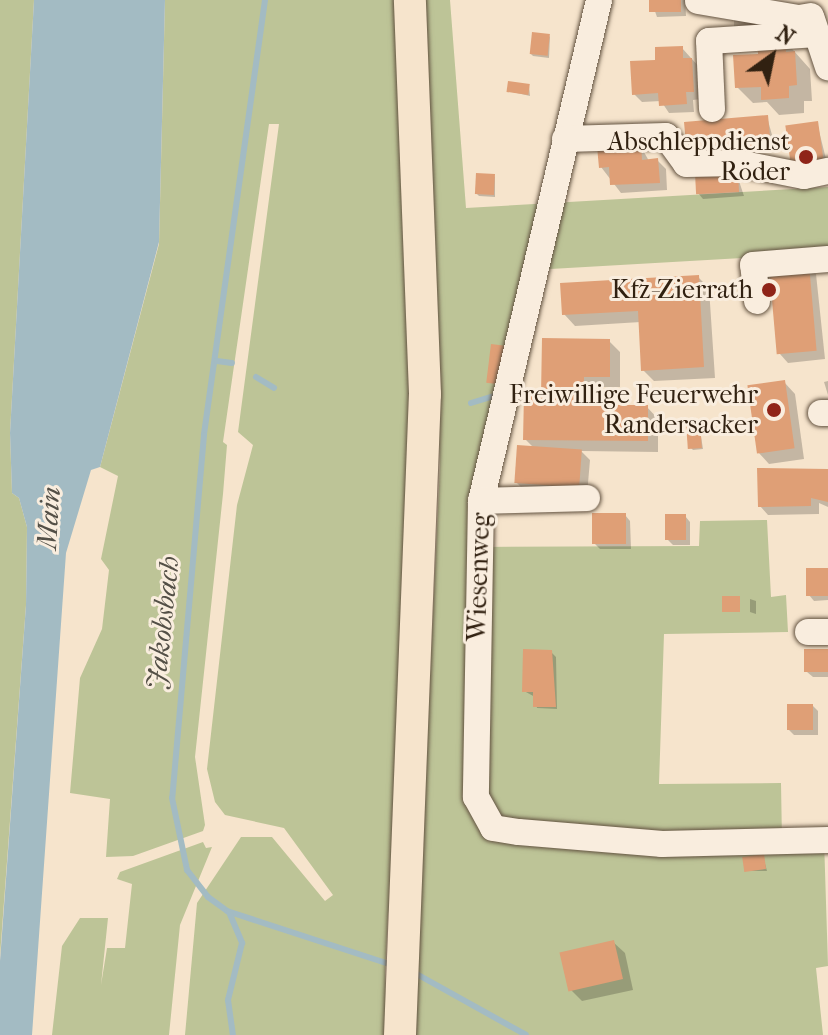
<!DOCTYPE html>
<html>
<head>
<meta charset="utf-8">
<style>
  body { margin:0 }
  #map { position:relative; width:828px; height:1035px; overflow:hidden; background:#f6e4cc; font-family:"IM FELL French Canon",serif }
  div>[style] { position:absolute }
  .green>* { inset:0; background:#bdc497 }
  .water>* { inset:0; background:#a3bbc3 }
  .shadow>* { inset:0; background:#0003 }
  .stream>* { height:6px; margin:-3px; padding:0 3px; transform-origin:3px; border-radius:3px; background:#a3bbc3 }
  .building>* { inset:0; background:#df9f76; transform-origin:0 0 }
  .roads { filter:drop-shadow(0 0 2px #625240) drop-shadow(0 0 2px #625240) }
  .minor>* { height:26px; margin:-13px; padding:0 13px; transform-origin:13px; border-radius:13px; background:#f9edde }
  .major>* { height:32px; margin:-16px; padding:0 16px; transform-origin:16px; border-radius:16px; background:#f6e4cc }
  .dots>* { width:22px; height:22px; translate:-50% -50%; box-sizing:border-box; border:4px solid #f9edde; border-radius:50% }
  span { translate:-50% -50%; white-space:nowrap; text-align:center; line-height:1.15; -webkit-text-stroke:6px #f9edde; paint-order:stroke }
  .poi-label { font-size:26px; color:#312111 }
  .right { translate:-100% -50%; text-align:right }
  .street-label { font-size:26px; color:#312111 }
  .water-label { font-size:28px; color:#534f46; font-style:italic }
  .north { position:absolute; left:732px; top:16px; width:80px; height:80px; -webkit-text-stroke:6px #f9edde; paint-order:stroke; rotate:33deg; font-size:22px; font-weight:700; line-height:32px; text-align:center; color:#312111 }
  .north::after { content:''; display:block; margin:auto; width:28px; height:36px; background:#312111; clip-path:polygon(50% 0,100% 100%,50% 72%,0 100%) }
</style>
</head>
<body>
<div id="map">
  <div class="green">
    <i style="clip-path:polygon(0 0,34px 0,10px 433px,12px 493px,19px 498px,27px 527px,26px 605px,0 956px)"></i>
    <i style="clip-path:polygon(165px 0,400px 0,414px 352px,397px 881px,388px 915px,385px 973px,388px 1035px,185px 1035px,197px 903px,241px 837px,272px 837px,325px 901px,333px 895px,284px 828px,225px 815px,215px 802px,207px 769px,237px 505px,253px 445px,238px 432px,279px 124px,269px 124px,223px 442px,227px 445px,223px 494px,195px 757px,205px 825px,203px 831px,133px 856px,106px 857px,110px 799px,70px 793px,80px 678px,102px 629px,109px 570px,101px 559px,118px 476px,100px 467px,159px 244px)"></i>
    <i style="clip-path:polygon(425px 0,450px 0,466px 208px,828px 187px,828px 253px,533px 270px,478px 547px,699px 546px,700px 521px,767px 520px,771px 597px,786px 595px,788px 632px,664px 634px,659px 784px,781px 783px,782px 841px,824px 839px,828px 966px,816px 968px,823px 1035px,413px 1035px,440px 466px)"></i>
    <i style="clip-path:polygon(203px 842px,206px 848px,212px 847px,180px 925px,169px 1035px,52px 1035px,62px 946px,80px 918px,108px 918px,101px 985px,107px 948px,125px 948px,132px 884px,117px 879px,120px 872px)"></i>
  </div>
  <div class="water">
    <i style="clip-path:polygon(34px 0,165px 0,159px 242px,100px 467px,91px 470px,66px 553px,32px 1035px,0 1035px,0 961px,26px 605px,27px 527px,19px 498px,12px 493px,10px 433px)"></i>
  </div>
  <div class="shadow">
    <i style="clip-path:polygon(651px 0,685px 0,686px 16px,657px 17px)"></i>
    <i style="clip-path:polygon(734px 17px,760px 17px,762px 30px,734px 28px)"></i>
    <i style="clip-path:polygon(550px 36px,549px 58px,533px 56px,531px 54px)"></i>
    <i style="clip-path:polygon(785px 41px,810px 69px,812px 101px,804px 101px,804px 113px,779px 115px,767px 102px,753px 103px,737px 87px,760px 55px)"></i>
    <i style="clip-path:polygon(682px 48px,700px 68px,701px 99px,693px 100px,694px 112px,669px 113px,661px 101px,642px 102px,634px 94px,657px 62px)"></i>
    <i style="clip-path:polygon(529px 86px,530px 96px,508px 91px)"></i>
    <i style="clip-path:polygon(767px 117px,774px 142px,757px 144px,758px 152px,694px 159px)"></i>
    <i style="clip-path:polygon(817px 123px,828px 167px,798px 172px)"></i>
    <i style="clip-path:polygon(640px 145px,649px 161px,657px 160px,666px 169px,667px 190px,621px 193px,601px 167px)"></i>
    <i style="clip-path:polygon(737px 175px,744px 196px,703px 199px,698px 193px)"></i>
    <i style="clip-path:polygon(495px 176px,495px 197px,479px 196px,477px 194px)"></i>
    <i style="clip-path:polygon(808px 266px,816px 274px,825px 359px,788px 363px,780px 354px)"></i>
    <i style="clip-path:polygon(698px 277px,709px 288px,715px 378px,654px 381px,643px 370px,641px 322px,575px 326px,564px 314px)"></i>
    <i style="clip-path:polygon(609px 341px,620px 352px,620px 387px,594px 387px,594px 407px,647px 407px,658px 419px,658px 452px,581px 451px,590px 460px,587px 495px,525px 491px,517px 483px,534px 448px,525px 439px,543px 397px)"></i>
    <i style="clip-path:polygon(828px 381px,828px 395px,824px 382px)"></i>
    <i style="clip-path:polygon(784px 382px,795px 394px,804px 459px,769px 464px,758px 452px)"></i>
    <i style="clip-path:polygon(699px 424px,703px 449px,693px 450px,691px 448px)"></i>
    <i style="clip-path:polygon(828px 471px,828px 507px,819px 503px,819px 514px,768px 515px,760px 506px)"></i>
    <i style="clip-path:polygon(625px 515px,630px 521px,631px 549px,600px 549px,595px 544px)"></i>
    <i style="clip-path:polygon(685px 516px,690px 522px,690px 545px,673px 545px,668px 540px)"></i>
    <i style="clip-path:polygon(828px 570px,828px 600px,814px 601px,809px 595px)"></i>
    <i style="clip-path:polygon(750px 599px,756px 601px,756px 614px,750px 612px)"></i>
    <i style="clip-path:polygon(828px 651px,828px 677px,813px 677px,807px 672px)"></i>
    <i style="clip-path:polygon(551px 652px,556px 657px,557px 709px,537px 708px,535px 697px,524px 691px)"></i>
    <i style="clip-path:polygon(813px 706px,818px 711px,818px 735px,794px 735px,789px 730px)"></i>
    <i style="clip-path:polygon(763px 856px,767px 871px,745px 871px)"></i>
    <i style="clip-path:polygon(613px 942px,625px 953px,633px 990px,582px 1001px,571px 990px)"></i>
  </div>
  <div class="stream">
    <i style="left:265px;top:0;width:439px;rotate:98deg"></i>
    <i style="left:204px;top:435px;width:364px;rotate:95deg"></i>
    <i style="left:172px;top:798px;width:74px;rotate:78.2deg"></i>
    <i style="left:187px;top:870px;width:34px;rotate:52deg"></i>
    <i style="left:208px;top:897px;width:24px;rotate:36deg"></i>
    <i style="left:227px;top:911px;width:177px;rotate:18.1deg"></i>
    <i style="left:217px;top:361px;width:15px;rotate:8deg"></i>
    <i style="left:256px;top:377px;width:21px;rotate:31deg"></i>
    <i style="left:471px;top:403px;width:27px;rotate:-17deg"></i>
    <i style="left:229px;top:912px;width:34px;rotate:67deg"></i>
    <i style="left:242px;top:943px;width:59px;rotate:103.8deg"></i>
    <i style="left:228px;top:1000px;width:35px;rotate:82deg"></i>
    <i style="left:413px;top:972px;width:129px;rotate:29.1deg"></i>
  </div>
  <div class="building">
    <i style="left:649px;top:0;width:32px;height:12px"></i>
    <i style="left:532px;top:32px;width:18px;height:22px;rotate:6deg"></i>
    <i style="clip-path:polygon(785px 39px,786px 52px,795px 51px,797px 85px,789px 86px,789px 98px,761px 100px,761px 87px,735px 88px,733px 55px,758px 54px,757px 41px)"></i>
    <i style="clip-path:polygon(683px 46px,683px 58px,692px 58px,694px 92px,686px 92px,687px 104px,659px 106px,658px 93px,632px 95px,630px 61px,655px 60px,655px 47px)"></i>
    <i style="left:508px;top:81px;width:22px;height:11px;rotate:8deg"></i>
    <i style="clip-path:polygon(768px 115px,770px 137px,753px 139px,753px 148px,687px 155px,684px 122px)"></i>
    <i style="left:818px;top:121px;width:41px;height:33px;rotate:82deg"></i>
    <i style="clip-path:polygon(641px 143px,642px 160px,658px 158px,660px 183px,610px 185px,609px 167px,599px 168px,597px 146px)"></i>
    <i style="left:738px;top:172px;width:20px;height:43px;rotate:87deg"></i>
    <i style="left:476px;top:173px;width:19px;height:21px;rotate:3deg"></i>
    <i style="left:809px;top:264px;width:87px;height:40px;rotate:85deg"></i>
    <i style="clip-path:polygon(699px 275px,704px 367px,641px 371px,638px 311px,562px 315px,560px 283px)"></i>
    <i style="clip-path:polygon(542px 338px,610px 339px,610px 377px,584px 377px,584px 405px,648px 405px,648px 441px,523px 440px,524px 394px,541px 395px)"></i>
    <i style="left:491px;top:344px;width:16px;height:39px;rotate:7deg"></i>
    <i style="left:785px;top:380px;width:69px;height:38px;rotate:82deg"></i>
    <i style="left:700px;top:422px;width:26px;height:14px;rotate:86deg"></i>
    <i style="left:517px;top:445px;width:65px;height:38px;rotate:4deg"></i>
    <i style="clip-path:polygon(757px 468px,828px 469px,828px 502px,811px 498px,811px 506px,758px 507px)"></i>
    <i style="left:626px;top:513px;width:31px;height:34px;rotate:90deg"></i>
    <i style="left:686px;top:514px;width:26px;height:21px;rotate:90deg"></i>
    <i style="left:806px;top:568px;width:22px;height:28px"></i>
    <i style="left:740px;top:596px;width:16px;height:18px;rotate:90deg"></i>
    <i style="clip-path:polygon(523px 649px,552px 650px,556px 707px,533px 707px,533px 692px,522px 692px)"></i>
    <i style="left:828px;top:649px;width:23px;height:24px;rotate:90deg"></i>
    <i style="left:787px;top:704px;width:26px;height:26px"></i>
    <i style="left:764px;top:854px;width:15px;height:22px;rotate:82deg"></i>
    <i style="left:614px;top:940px;width:40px;height:56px;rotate:77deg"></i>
  </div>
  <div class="roads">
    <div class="minor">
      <i style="left:599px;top:0;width:515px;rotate:103.25deg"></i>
      <i style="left:481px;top:501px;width:296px;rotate:91deg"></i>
      <i style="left:476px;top:797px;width:35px;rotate:61deg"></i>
      <i style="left:493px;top:828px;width:26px;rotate:9deg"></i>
      <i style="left:519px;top:832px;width:144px;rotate:4.8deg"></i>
      <i style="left:662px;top:844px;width:166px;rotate:-1.4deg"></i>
      <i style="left:698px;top:1px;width:102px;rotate:9.6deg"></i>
      <i style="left:799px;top:18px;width:12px;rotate:-9deg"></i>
      <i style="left:812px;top:19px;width:51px;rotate:71.6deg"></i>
      <i style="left:712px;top:109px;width:68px;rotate:-92.5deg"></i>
      <i style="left:709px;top:41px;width:108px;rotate:-3.7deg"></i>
      <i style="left:565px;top:139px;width:101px;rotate:-1.7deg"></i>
      <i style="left:666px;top:136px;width:34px;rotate:54deg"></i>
      <i style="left:686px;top:164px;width:52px;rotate:-1.1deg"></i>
      <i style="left:738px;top:163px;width:67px;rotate:11.1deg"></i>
      <i style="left:804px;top:176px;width:25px;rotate:-12deg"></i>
      <i style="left:757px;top:301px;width:36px;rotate:-96deg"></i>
      <i style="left:753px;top:265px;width:75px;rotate:-4.6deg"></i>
      <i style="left:821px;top:413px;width:7px"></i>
      <i style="left:481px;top:501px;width:106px;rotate:-1.6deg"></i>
      <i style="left:808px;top:632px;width:20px"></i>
    </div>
    <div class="major">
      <i style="left:400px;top:1035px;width:641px;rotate:-87.77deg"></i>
      <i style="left:425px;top:394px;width:394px;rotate:-92.2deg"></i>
    </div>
  </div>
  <div class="dots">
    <i style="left:806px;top:157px;background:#8f2418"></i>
    <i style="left:769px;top:290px;background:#8f2418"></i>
    <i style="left:774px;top:410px;background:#8f2418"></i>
  </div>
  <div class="poi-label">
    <span class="right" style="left:790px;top:157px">Abschleppdienst<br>Röder</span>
    <span class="right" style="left:753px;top:290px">Kfz-Zierrath</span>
    <span class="right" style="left:758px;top:410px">Freiwillige Feuerwehr<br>Randersacker</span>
  </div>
  <div class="street-label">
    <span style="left:479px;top:577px;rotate:-88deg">Wiesenweg</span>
  </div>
  <div class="water-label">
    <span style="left:49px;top:518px;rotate:-86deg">Main</span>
    <span style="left:163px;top:623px;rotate:-84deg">Jakobsbach</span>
  </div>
  <div class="north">N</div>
</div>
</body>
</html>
